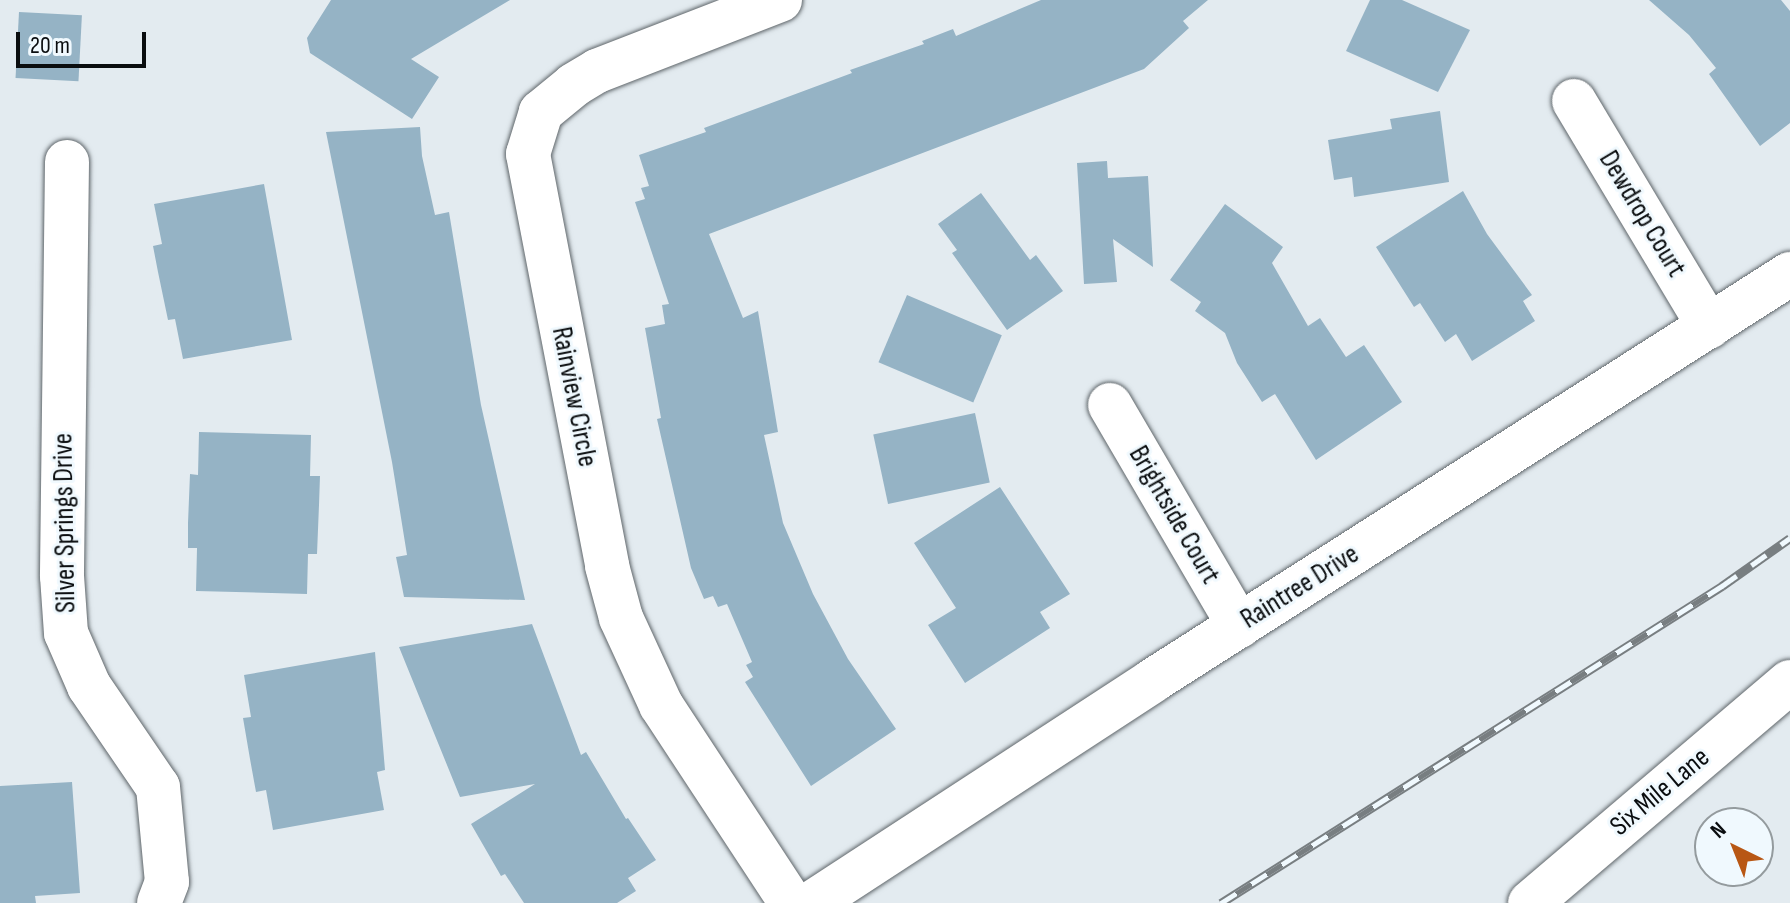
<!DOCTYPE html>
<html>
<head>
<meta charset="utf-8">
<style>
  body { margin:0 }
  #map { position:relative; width:1790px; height:903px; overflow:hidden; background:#e3ebf0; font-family:"Sofia Sans Condensed",sans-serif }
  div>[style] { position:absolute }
  .building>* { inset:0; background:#95b3c5; transform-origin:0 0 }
  .roads { filter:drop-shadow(0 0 2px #5f666a) drop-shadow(0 0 2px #5f666a) }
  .minor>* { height:44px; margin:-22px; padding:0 22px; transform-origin:22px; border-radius:22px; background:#fff }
  .tertiary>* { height:44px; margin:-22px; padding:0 22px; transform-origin:22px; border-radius:22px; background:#fff }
  .rail>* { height:9px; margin-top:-4.5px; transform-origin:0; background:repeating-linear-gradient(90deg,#f0f9fe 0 18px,#787e81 0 36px); box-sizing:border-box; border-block:2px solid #787e81 }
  span { translate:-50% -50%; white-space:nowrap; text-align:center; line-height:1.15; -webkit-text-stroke:6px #f0f9fe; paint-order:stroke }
  .street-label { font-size:28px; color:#0a0d0f }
  .north { position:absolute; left:1694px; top:807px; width:80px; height:80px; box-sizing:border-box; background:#f0f9fe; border:2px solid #949b9e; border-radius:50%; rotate:317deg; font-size:22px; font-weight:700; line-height:32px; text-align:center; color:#0a0d0f }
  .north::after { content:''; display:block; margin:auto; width:28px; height:36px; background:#b85714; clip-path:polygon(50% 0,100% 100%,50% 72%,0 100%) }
  .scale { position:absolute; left:16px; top:32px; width:130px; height:36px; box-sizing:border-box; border:4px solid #0a0d0f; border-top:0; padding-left:10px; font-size:24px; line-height:28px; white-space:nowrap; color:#0a0d0f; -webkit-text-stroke:6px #f0f9fe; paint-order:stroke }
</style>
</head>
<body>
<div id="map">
  <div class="building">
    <i style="clip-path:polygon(331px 0,510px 0,411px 59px,439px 77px,412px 119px,310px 53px,307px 38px)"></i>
    <i style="clip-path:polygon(1041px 0,1208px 0,1183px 21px,1189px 28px,1144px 69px,709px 234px,743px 318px,758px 311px,778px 432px,764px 435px,783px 523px,813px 594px,848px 659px,896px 729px,811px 786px,745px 682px,753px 677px,746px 665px,752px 662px,727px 604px,718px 607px,713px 596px,704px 599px,691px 568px,657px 419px,661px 418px,645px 328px,665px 324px,662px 305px,669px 304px,635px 202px,645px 199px,641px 188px,649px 186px,639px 155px,706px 132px,704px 128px,852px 73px,850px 70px,924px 44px,922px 41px,953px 29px,956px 36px)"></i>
    <i style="clip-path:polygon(1370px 0,1402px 0,1470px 30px,1438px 92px,1346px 51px)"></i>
    <i style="clip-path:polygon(1649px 0,1781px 0,1790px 11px,1790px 123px,1760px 146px,1709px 74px,1716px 68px,1689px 35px)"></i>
    <i style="left:19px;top:12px;width:63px;height:66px;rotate:3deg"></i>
    <i style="clip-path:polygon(1440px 111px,1449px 182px,1354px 197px,1352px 177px,1334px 180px,1328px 140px,1392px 129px,1390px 119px)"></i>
    <i style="clip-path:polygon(420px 127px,422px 156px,435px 215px,449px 212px,481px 405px,525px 600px,404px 597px,396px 557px,407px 555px,392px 462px,326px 132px)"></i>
    <i style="clip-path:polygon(1107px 161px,1108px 178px,1148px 176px,1153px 267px,1113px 239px,1117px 282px,1084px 284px,1077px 163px)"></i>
    <i style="clip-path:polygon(264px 184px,292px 340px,183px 359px,175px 319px,168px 320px,158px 272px,153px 246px,162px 244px,154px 204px)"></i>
    <i style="clip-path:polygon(1463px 191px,1487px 234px,1532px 295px,1523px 301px,1535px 321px,1472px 361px,1456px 334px,1445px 342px,1420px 303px,1414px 307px,1376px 247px)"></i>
    <i style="clip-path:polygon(981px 193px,1030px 260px,1036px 255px,1063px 291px,1007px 330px,952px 253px,957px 250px,938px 224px)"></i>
    <i style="clip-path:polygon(1225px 204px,1283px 247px,1272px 263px,1308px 326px,1320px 318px,1346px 357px,1364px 345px,1402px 402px,1316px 460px,1275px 394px,1262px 402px,1237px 363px,1225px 333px,1195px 311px,1201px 302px,1170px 280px)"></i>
    <i style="left:907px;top:295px;width:103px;height:73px;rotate:23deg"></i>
    <i style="left:975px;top:413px;width:71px;height:104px;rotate:78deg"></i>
    <i style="clip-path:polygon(199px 432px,311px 435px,310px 476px,320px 476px,319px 505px,317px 554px,308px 554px,307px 594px,196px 591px,197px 548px,188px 548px,188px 523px,190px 474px,198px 475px)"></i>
    <i style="clip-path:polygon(1000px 487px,1070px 594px,1040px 612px,1050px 628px,965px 683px,928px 625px,956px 608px,914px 543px)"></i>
    <i style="clip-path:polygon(532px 624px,581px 755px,586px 752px,626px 819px,628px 818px,656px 860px,628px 878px,636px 891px,617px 903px,524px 903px,505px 874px,501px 876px,471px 824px,535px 784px,460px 797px,399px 647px)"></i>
    <i style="clip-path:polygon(375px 652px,385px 770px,377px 772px,384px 810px,273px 830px,266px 790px,256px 792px,250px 759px,243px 718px,251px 717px,244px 675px)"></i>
    <i style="clip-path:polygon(72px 782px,80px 893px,35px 896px,36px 903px,0 903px,0 786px)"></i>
  </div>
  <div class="roads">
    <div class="minor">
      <i style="left:780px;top:0;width:196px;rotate:158.8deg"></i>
      <i style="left:597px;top:71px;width:27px;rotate:149deg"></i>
      <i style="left:574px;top:85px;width:43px;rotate:140.7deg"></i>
      <i style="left:541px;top:112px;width:44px;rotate:107.2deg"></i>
      <i style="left:528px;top:154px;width:420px;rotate:79.1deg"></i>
      <i style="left:607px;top:566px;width:54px;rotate:74.9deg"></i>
      <i style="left:621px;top:618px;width:96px;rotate:65.3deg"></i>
      <i style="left:661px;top:705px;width:237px;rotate:56.7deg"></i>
      <i style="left:1574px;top:101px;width:263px;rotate:59.1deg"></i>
      <i style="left:67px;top:162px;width:414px;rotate:90.7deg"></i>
      <i style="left:62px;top:576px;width:57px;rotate:86deg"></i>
      <i style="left:66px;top:633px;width:58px;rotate:66.5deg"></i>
      <i style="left:89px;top:686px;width:122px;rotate:55.7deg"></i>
      <i style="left:158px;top:787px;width:95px;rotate:84.6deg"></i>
      <i style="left:167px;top:882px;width:22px;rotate:111deg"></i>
      <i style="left:1110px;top:405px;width:256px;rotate:59.7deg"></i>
      <i style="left:812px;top:903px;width:406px;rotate:-33.1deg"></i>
      <i style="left:1152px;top:681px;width:757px;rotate:-32.54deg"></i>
    </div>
    <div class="tertiary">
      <i style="left:1530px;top:903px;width:341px;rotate:-40.4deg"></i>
    </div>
  </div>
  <div class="rail">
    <i style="left:1221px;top:903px;width:593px;rotate:-32.32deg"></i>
    <i style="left:1722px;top:586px;width:83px;rotate:-35.2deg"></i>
  </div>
  <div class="street-label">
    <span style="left:1642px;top:214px;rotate:59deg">Dewdrop Court</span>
    <span style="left:574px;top:397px;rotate:79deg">Rainview Circle</span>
    <span style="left:1174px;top:515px;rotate:60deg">Brightside Court</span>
    <span style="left:65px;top:523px;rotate:-91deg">Silver Springs Drive</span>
    <span style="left:1300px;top:587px;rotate:-32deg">Raintree Drive</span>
    <span style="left:1660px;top:792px;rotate:-40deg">Six Mile Lane</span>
  </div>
  <div class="north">N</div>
  <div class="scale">20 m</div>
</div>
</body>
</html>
